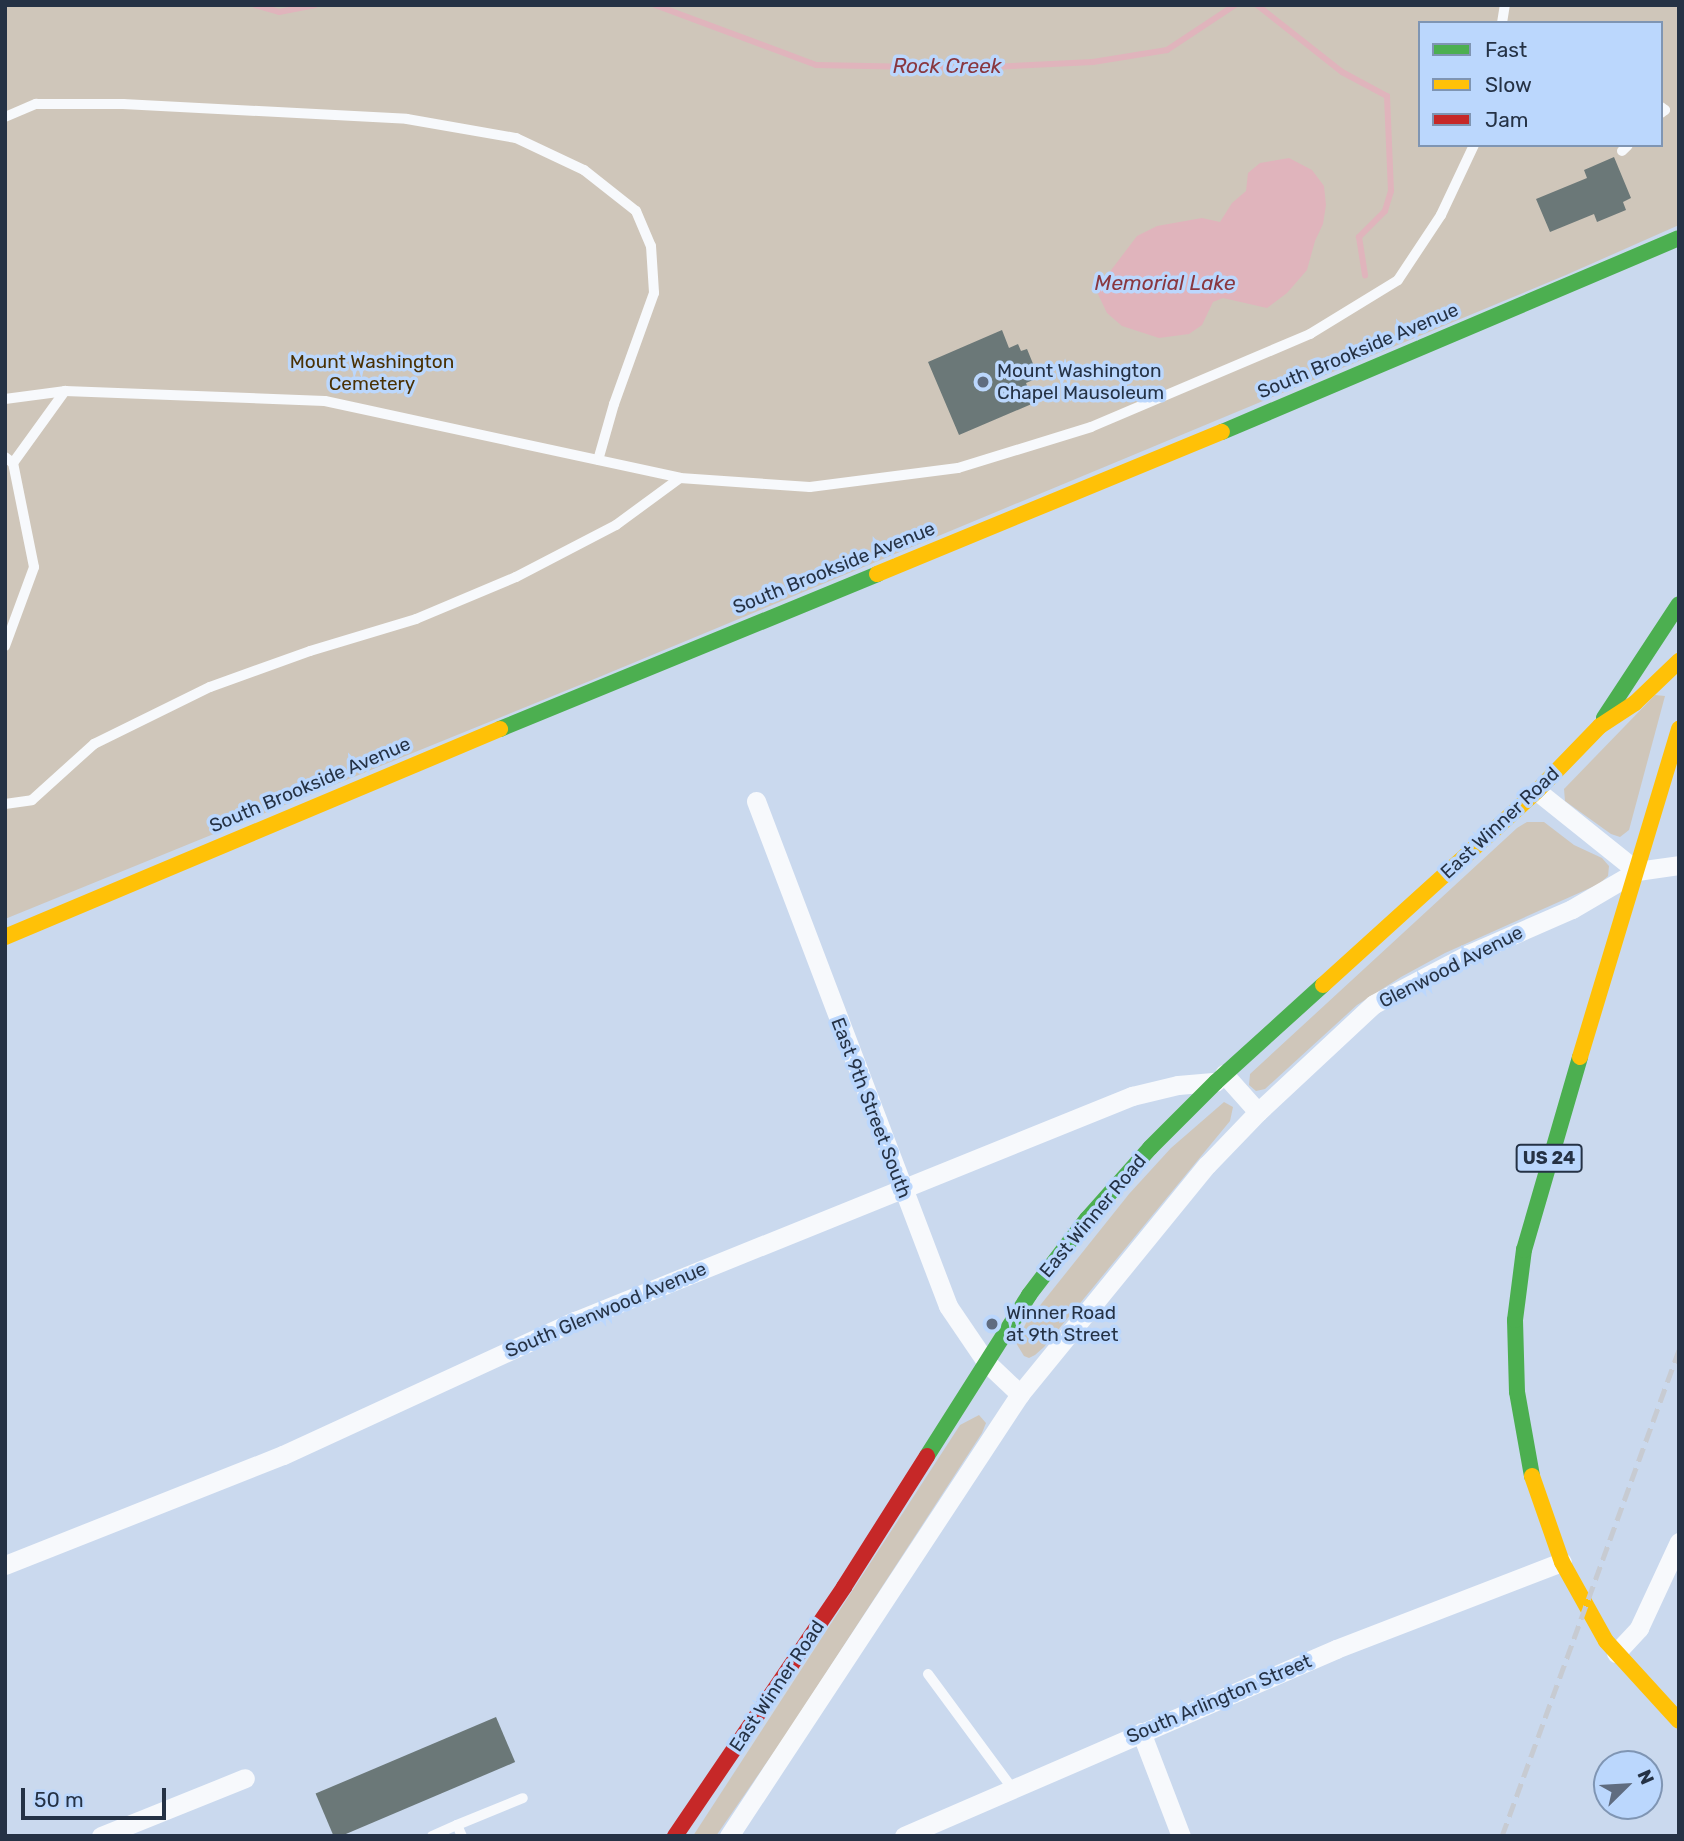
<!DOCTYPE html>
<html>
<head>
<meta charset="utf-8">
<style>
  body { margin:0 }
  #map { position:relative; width:1684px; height:1841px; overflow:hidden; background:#cad9ee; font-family:Rubik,sans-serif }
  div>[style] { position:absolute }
  .green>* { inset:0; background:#cfc6ba }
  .water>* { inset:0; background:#e0b4bc }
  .stream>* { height:6px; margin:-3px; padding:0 3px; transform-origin:3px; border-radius:3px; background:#e0b4bc }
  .building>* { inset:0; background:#6b7878; transform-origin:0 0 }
  .lane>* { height:10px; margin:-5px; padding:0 5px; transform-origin:5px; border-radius:5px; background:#f7f9fc }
  .street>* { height:19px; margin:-9.5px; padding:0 9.5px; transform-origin:9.5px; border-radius:9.5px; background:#f7f9fc }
  .fast>* { height:16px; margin:-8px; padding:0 8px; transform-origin:8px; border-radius:8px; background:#4caf50 }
  .slow>* { height:16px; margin:-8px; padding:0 8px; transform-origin:8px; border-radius:8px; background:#ffc107 }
  .jam>* { height:16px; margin:-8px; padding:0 8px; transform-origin:8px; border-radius:8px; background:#c62828 }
  .rail>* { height:5px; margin-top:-2.5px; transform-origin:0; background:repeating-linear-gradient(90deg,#c7cbd2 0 14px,transparent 0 21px) }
  .dots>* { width:19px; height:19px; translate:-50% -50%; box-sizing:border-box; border:4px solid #bbd7fd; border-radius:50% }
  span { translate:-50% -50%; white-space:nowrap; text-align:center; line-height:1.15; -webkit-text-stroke:7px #bbd7fd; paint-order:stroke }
  .shield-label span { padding:2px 5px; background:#bbd7fd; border:2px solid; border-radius:5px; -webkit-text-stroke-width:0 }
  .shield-label { font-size:18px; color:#253245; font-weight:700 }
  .street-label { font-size:19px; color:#253245 }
  .park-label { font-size:19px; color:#4a3104 }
  .poi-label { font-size:19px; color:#253245 }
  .left { translate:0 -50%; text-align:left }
  .water-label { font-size:21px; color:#89373f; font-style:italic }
  .frame { position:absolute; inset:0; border:7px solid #253245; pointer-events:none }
  .legend { position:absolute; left:1418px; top:21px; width:245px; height:126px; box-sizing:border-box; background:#bbd7fd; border:2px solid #7f95b3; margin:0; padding:9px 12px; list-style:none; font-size:21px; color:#253245 }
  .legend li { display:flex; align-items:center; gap:14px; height:35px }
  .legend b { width:35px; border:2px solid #7f95b3 }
  .north { position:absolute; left:1593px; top:1750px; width:70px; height:70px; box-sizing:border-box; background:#bbd7fd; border:2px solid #7f95b3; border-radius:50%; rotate:66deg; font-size:19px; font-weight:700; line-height:28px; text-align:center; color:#253245 }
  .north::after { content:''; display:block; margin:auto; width:24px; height:32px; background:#5f6c80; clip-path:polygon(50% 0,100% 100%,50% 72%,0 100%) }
  .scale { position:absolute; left:21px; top:1788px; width:145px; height:32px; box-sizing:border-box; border:4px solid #253245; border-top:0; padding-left:9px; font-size:21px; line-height:24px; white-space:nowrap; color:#253245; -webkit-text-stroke:5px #bbd7fd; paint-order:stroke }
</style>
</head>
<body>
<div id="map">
  <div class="green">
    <i style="clip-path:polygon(evenodd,5px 5px,1679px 5px,1679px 225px,1566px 275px,592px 680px,5px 919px,5px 5px,1420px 23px,1661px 23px,1661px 145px,1420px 145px,1420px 23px)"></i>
    <i style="clip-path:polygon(1655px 695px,1665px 696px,1629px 830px,1620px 837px,1611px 834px,1565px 801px,1564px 789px)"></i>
    <i style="clip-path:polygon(1527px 822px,1544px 822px,1574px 845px,1602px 858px,1609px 866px,1608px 876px,1599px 884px,1445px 953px,1401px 977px,1357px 1005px,1265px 1089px,1256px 1091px,1249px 1085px,1250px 1074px,1517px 828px)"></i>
    <i style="clip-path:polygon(1224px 1102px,1233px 1107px,1230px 1121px,1044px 1347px,1035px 1355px,1029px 1358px,1024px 1356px,1016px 1343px,1026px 1323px,1129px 1194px,1171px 1148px)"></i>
    <i style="clip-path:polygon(979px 1415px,986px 1423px,982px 1433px,785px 1736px,716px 1836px,693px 1836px,960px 1425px)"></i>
  </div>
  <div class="water">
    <i style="clip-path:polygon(1289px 158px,1312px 170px,1324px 186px,1326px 205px,1323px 224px,1315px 241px,1307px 270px,1287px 293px,1267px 308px,1223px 298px,1213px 302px,1202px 325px,1189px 334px,1159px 338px,1122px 326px,1107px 313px,1096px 290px,1137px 236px,1157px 226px,1202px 218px,1220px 222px,1232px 203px,1246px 191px,1248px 173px,1260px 163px)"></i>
  </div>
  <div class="stream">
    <i style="left:255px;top:5px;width:25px;rotate:16deg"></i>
    <i style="left:279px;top:12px;width:37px;rotate:-11deg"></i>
    <i style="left:655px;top:5px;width:172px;rotate:20.4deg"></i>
    <i style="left:816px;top:65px;width:154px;rotate:1.1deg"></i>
    <i style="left:970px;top:68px;width:123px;rotate:-2.8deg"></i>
    <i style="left:1093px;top:62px;width:75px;rotate:-9.2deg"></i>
    <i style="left:1167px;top:50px;width:82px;rotate:-33.5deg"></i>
    <i style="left:1257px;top:5px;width:108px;rotate:38.2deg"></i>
    <i style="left:1342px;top:72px;width:51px;rotate:28.1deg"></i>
    <i style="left:1387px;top:96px;width:95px;rotate:87.6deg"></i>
    <i style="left:1391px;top:191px;width:21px;rotate:107deg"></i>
    <i style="left:1385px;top:211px;width:37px;rotate:135deg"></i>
    <i style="left:1359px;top:237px;width:39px;rotate:81deg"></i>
  </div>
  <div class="building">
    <i style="clip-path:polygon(1614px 157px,1631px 198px,1623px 202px,1626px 210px,1597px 222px,1594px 214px,1550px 232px,1536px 199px,1587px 178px,1584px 170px)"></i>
    <i style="clip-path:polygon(1002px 330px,1009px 348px,1018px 344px,1021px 351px,1027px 349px,1036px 371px,1030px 373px,1033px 380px,1026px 383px,1034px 403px,959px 435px,928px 362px)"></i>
    <i style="left:496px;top:1717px;width:49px;height:196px;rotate:67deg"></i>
  </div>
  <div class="lane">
    <i style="left:1502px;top:23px;width:18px;rotate:-81deg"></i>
    <i style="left:1661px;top:107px;width:5px;rotate:37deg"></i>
    <i style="left:1665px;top:110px;width:5px;rotate:143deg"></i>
    <i style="left:5px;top:117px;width:34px;rotate:-23deg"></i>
    <i style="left:36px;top:104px;width:87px"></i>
    <i style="left:123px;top:104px;width:284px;rotate:3deg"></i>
    <i style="left:407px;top:119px;width:111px;rotate:9.9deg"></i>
    <i style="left:516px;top:138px;width:75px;rotate:25.2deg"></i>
    <i style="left:584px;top:170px;width:66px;rotate:38.3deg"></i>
    <i style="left:636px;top:211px;width:38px;rotate:67deg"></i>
    <i style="left:651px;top:246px;width:47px;rotate:86.3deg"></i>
    <i style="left:654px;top:293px;width:118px;rotate:109.8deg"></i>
    <i style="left:614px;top:404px;width:58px;rotate:105.9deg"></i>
    <i style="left:1622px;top:151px;width:8px;rotate:-45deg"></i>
    <i style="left:5px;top:399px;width:61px;rotate:-7.6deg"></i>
    <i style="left:5px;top:457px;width:10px;rotate:37deg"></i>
    <i style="left:13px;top:463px;width:89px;rotate:-54.2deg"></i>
    <i style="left:65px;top:391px;width:260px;rotate:2.2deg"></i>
    <i style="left:325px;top:401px;width:363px;rotate:12.2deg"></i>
    <i style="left:680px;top:478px;width:130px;rotate:4deg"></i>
    <i style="left:810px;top:487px;width:149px;rotate:-7.3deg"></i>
    <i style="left:958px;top:468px;width:139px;rotate:-17.1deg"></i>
    <i style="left:1091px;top:427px;width:238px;rotate:-23deg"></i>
    <i style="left:1310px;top:334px;width:103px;rotate:-31.5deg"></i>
    <i style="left:1398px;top:280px;width:78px;rotate:-56.5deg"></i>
    <i style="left:1441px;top:215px;width:77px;rotate:-64.8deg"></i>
    <i style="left:5px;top:646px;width:84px;rotate:-69.8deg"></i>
    <i style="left:34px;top:567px;width:106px;rotate:-101.4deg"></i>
    <i style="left:5px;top:804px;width:27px;rotate:-8deg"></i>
    <i style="left:32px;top:800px;width:84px;rotate:-42.1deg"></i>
    <i style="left:94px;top:744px;width:129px;rotate:-26.2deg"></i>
    <i style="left:210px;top:687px;width:106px;rotate:-19.8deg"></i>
    <i style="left:310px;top:651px;width:111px;rotate:-16.8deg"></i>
    <i style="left:416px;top:619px;width:108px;rotate:-22.8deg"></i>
    <i style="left:516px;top:577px;width:113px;rotate:-27.5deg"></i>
    <i style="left:616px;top:525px;width:79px;rotate:-36.3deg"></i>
    <i style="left:928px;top:1674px;width:142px;rotate:53.6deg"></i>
    <i style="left:457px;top:1825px;width:71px;rotate:-22.2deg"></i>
    <i style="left:432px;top:1836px;width:27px;rotate:-24deg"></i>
    <i style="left:457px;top:1825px;width:12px;rotate:66deg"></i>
  </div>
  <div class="street">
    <i style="left:1537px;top:791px;width:128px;rotate:38.7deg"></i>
    <i style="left:1637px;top:871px;width:42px;rotate:-8.1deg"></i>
    <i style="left:756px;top:801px;width:540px;rotate:69.18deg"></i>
    <i style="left:948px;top:1306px;width:68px;rotate:55.8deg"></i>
    <i style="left:986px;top:1362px;width:47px;rotate:43.3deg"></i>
    <i style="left:1224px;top:1074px;width:51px;rotate:48.2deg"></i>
    <i style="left:5px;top:1565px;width:299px;rotate:-21.6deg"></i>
    <i style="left:283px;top:1455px;width:321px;rotate:-24.7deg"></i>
    <i style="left:575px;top:1321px;width:601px;rotate:-22deg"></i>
    <i style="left:1132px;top:1096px;width:47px;rotate:-13.4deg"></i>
    <i style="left:1178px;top:1085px;width:38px;rotate:-5deg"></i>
    <i style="left:1616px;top:1653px;width:34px;rotate:-47deg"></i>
    <i style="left:1639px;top:1628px;width:95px;rotate:-65.1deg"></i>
    <i style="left:1141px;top:1732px;width:111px;rotate:69deg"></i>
    <i style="left:101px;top:1836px;width:155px;rotate:-21.9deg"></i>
    <i style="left:729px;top:1836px;width:529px;rotate:-56.64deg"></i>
    <i style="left:1020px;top:1394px;width:296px;rotate:-50.8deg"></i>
    <i style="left:1207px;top:1165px;width:74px;rotate:-46.1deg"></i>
    <i style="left:1258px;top:1112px;width:158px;rotate:-43deg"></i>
    <i style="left:1374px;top:1004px;width:107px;rotate:-27.8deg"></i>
    <i style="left:1469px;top:954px;width:112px;rotate:-23.6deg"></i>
    <i style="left:1572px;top:909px;width:75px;rotate:-30.3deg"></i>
    <i style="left:904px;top:1836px;width:471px;rotate:-23.4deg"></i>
    <i style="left:1336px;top:1649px;width:242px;rotate:-21.1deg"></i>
  </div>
  <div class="fast">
    <i style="left:1222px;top:432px;width:496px;rotate:-23deg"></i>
    <i style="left:1604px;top:718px;width:136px;rotate:-56.7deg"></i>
    <i style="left:500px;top:729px;width:408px;rotate:-22.3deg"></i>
    <i style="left:927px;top:1456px;width:191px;rotate:-57.6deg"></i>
    <i style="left:1029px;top:1295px;width:96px;rotate:-52.7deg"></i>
    <i style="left:1087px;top:1219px;width:95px;rotate:-48.4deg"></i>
    <i style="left:1150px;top:1148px;width:93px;rotate:-45deg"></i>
    <i style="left:1216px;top:1082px;width:144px;rotate:-42.2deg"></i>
    <i style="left:1532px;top:1476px;width:85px;rotate:-100.1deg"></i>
    <i style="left:1517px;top:1392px;width:72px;rotate:-91.6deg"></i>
    <i style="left:1515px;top:1320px;width:71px;rotate:-82.7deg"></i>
    <i style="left:1524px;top:1250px;width:201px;rotate:-73.8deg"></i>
  </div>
  <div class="slow">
    <i style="left:877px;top:574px;width:373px;rotate:-22.4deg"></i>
    <i style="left:5px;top:937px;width:537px;rotate:-22.79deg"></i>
    <i style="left:1323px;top:985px;width:289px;rotate:-42.2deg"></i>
    <i style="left:1537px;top:791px;width:91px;rotate:-45.9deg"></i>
    <i style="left:1600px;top:726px;width:42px;rotate:-33.3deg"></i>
    <i style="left:1635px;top:703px;width:61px;rotate:-43.7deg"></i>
    <i style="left:1580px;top:1057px;width:343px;rotate:-73.2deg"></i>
    <i style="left:1532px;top:1476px;width:91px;rotate:70.8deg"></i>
    <i style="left:1562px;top:1562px;width:90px;rotate:60.9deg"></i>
    <i style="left:1606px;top:1641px;width:108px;rotate:47.6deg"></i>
  </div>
  <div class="jam">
    <i style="left:675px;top:1836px;width:301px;rotate:-55.8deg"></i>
    <i style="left:844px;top:1587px;width:155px;rotate:-57.6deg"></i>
  </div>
  <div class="rail">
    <i style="left:1502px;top:1836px;width:517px;rotate:-69.99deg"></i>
  </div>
  <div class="dots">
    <i style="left:983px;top:382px;background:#5f6c80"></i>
    <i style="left:992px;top:1324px;background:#5f6c80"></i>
  </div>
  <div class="shield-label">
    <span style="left:1549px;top:1158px">US 24</span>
  </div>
  <div class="street-label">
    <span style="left:1358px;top:351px;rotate:-23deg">South Brookside Avenue</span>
    <span style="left:834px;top:568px;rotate:-22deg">South Brookside Avenue</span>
    <span style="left:310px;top:785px;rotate:-23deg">South Brookside Avenue</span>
    <span style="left:1500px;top:823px;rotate:-43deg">East Winner Road</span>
    <span style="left:1451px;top:967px;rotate:-27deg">Glenwood Avenue</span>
    <span style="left:871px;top:1108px;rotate:69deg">East 9th Street South</span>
    <span style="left:1093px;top:1216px;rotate:-50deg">East Winner Road</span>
    <span style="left:606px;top:1310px;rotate:-23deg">South Glenwood Avenue</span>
    <span style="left:777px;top:1686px;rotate:-56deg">East Winner Road</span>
    <span style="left:1219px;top:1699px;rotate:-23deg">South Arlington Street</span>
  </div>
  <div class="park-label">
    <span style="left:372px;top:373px">Mount Washington<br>Cemetery</span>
  </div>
  <div class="poi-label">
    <span class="left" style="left:997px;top:382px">Mount Washington<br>Chapel Mausoleum</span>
    <span class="left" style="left:1006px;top:1324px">Winner Road<br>at 9th Street</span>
  </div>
  <div class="water-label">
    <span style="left:947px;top:66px">Rock Creek</span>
    <span style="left:1165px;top:283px">Memorial Lake</span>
  </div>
  <div class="frame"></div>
  <ul class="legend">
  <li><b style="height:9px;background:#4caf50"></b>Fast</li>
  <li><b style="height:9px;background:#ffc107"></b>Slow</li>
  <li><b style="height:9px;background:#c62828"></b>Jam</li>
  </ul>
  <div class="north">N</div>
  <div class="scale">50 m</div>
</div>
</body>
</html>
